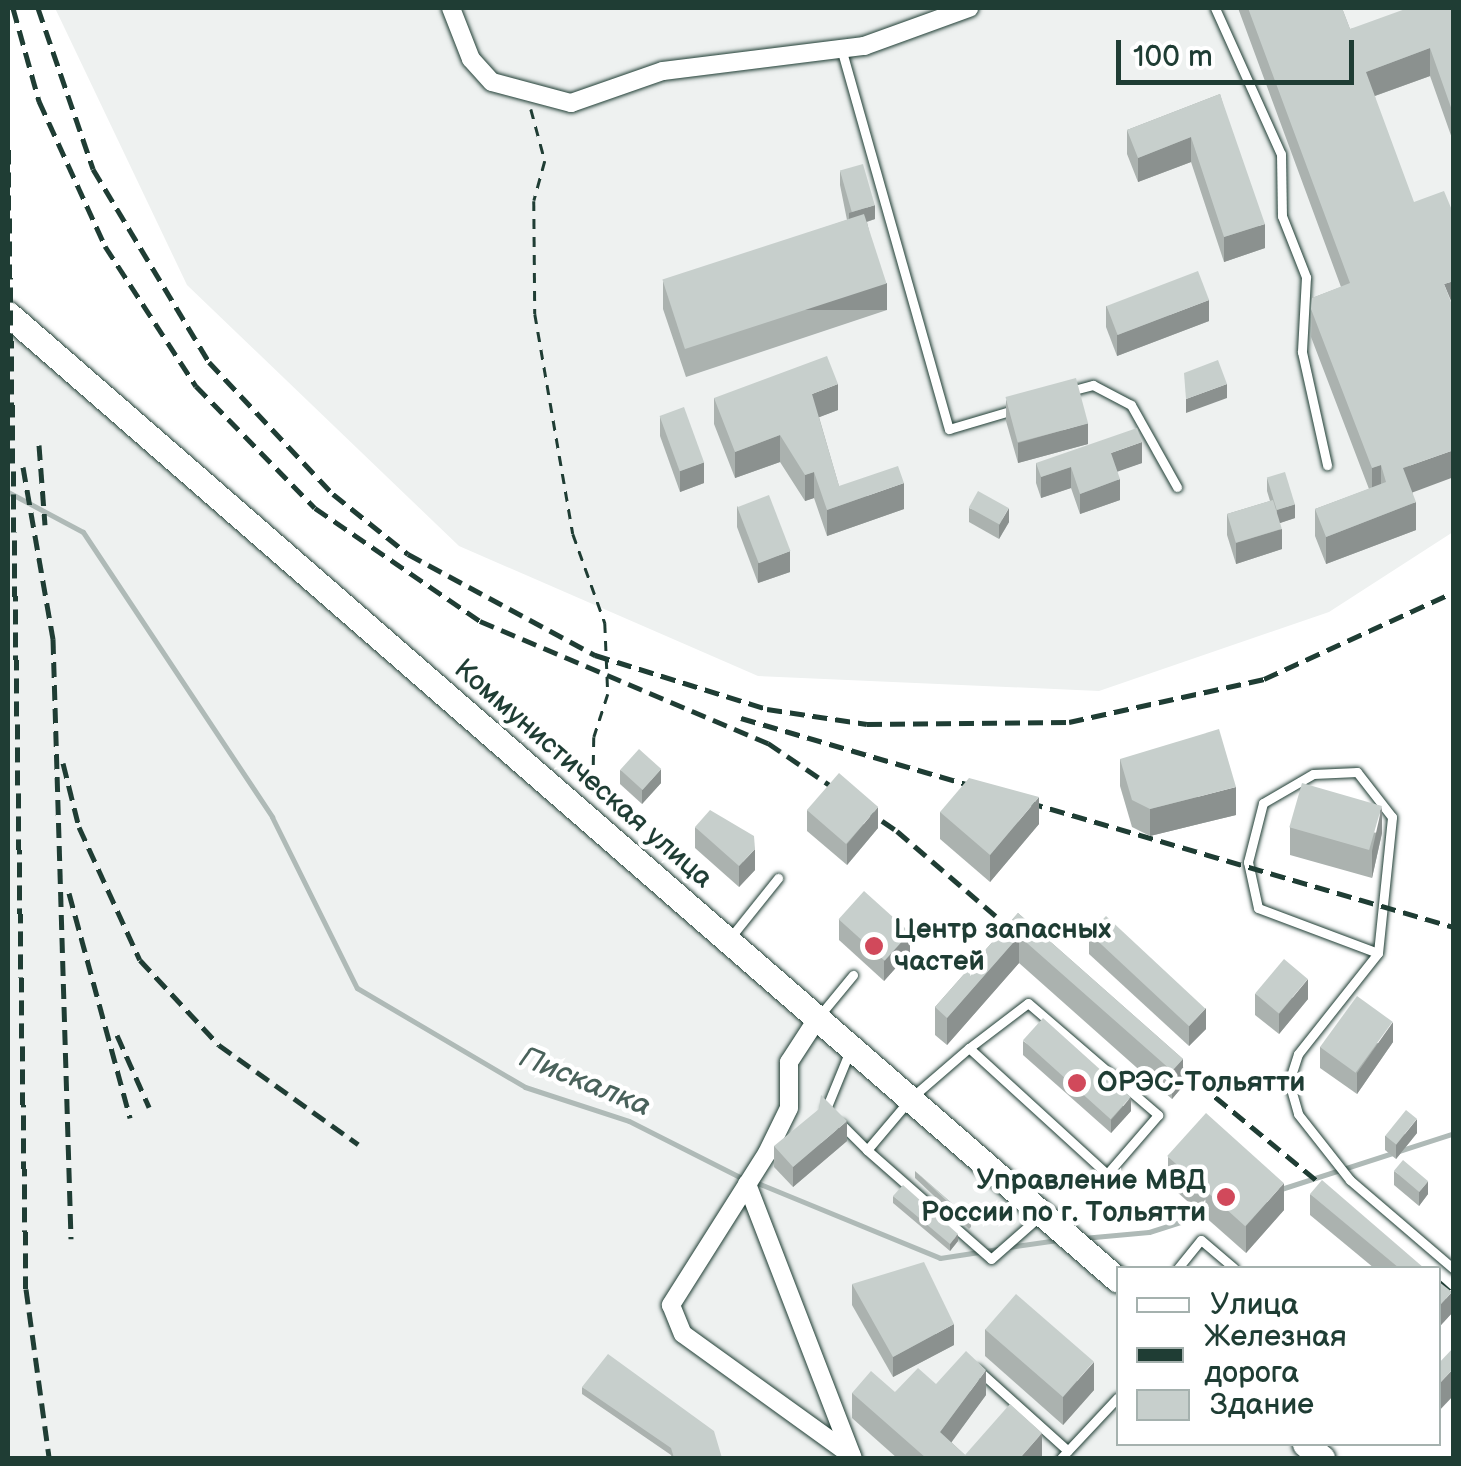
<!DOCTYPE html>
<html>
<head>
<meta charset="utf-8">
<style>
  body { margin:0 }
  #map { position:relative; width:1461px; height:1466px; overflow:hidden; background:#fff; font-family:"Balsamiq Sans",sans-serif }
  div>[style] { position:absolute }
  .built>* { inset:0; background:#eef1f0 }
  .stream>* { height:5px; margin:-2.5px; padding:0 2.5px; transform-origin:2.5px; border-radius:2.5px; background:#afbab7 }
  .path>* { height:2.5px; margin-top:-1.25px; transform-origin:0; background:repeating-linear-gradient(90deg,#1f3d34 0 10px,transparent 0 18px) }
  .roads { filter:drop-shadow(0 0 2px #1f3d34) drop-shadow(0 0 2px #1f3d34) }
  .service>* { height:9px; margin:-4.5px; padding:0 4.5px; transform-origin:4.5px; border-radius:4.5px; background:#fff }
  .minor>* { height:18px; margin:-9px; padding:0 9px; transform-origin:9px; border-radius:9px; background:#fff }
  .secondary>* { height:25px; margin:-12.5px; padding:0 12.5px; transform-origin:12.5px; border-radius:12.5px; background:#fff }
  .rail>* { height:5px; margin-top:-2.5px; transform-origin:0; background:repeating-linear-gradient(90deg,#1f3d34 0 15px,transparent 0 23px) }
  .wall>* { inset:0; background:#abb2af }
  .shaded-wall>* { inset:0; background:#8b918f; transform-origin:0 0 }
  .building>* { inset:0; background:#c7cfcc; transform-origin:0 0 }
  .dots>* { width:28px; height:28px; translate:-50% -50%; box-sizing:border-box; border:5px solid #fff; border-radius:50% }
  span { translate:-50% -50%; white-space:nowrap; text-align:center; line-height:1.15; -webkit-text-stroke:9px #fff; paint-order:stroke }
  .street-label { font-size:28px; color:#1f3d34 }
  .poi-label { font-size:28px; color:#1f3d34; font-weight:700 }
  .left { translate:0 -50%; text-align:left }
  .right { translate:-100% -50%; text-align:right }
  .water-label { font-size:30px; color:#4a625b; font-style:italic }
  .frame { position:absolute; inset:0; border:10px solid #1f3d34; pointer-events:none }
  .legend { position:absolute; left:1116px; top:1266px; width:325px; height:180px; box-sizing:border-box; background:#fff; border:2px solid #a5b1ae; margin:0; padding:12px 18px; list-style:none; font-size:30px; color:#1f3d34 }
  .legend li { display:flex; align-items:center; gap:20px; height:50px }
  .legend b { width:50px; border:2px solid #a5b1ae }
  .scale { position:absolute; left:1116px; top:40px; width:238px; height:45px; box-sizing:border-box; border:5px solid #1f3d34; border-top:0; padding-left:12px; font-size:30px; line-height:35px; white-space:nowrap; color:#1f3d34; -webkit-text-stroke:8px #fff; paint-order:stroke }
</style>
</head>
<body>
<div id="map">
  <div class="built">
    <i style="clip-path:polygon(55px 8px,1453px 8px,1453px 532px,1329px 612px,1099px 691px,758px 676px,459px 546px,187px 285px)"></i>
    <i style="clip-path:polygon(8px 318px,1118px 1288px,1118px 1444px,1298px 1444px,1315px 1458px,8px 1458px)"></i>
  </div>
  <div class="stream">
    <i style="left:8px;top:492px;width:85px;rotate:28.1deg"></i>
    <i style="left:83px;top:532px;width:342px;rotate:56.4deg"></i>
    <i style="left:272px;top:817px;width:191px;rotate:63.6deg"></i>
    <i style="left:357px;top:988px;width:195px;rotate:30.5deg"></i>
    <i style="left:525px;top:1087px;width:109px;rotate:18.1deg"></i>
    <i style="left:629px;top:1121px;width:129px;rotate:26.8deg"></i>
    <i style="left:755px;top:1182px;width:200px;rotate:22.3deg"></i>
    <i style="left:940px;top:1258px;width:59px;rotate:-8.8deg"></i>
    <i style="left:1281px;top:1189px;width:182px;rotate:-17.9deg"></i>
    <i style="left:1083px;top:1238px;width:66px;rotate:-5.2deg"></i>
    <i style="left:1149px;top:1232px;width:63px;rotate:-17.6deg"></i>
    <i style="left:1009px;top:1247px;width:49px;rotate:-8.3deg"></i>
  </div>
  <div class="path">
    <i style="left:531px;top:109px;width:54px;rotate:74.9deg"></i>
    <i style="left:545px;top:161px;width:41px;rotate:105.4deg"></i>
    <i style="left:534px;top:201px;width:113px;rotate:89.5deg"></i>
    <i style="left:535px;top:314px;width:223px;rotate:80.2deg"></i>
    <i style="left:573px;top:534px;width:95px;rotate:70.2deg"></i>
    <i style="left:605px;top:623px;width:71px;rotate:87.6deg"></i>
    <i style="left:608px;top:694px;width:45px;rotate:108deg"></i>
    <i style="left:594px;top:737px;width:57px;rotate:91deg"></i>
  </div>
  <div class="roads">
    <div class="service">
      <i style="left:1215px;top:8px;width:160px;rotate:65.7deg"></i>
      <i style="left:1281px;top:154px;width:62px;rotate:89.1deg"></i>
      <i style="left:1282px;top:216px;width:66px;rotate:68.5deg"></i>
      <i style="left:1306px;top:277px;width:75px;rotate:93.1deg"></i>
      <i style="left:1302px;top:352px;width:116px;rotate:77.5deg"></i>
      <i style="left:841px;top:48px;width:396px;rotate:74.2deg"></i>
      <i style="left:949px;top:429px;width:67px;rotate:-16.5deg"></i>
      <i style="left:1070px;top:391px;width:24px;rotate:-15deg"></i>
      <i style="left:1093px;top:385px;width:43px;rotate:27.8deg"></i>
      <i style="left:1131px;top:405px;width:94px;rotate:60.7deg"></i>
      <i style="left:730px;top:938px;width:77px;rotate:-51.3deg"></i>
      <i style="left:1378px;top:953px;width:137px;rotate:-84.1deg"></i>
      <i style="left:1392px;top:817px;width:57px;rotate:-127.9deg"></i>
      <i style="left:1357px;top:772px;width:44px;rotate:177.4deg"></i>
      <i style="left:1313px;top:774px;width:58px;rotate:149.9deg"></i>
      <i style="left:1263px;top:803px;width:61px;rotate:104.3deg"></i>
      <i style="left:1248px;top:862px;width:47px;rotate:77.7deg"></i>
      <i style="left:1258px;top:908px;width:128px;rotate:20.6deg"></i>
      <i style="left:1378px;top:953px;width:129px;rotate:128.4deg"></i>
      <i style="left:1298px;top:1054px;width:29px;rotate:108deg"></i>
      <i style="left:1289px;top:1082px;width:33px;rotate:74deg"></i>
      <i style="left:1298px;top:1114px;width:84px;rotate:51.8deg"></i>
      <i style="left:1350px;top:1180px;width:137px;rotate:40.6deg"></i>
      <i style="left:820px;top:1015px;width:52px;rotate:-50.5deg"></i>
      <i style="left:826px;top:1109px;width:61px;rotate:-67.7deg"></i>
      <i style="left:841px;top:1124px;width:37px;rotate:45deg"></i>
      <i style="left:867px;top:1150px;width:68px;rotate:-49.8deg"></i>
      <i style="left:911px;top:1098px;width:77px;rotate:-40.8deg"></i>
      <i style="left:969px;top:1048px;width:74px;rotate:-37.3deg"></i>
      <i style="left:1028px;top:1003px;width:172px;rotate:40.7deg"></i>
      <i style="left:1158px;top:1115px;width:78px;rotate:130.8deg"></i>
      <i style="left:1107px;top:1174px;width:187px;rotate:-137.6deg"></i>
      <i style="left:867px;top:1150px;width:165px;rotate:41.3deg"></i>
      <i style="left:991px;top:1259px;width:68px;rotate:-41.4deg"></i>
      <i style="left:1178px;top:1268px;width:36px;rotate:-51deg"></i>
      <i style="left:1201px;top:1240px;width:43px;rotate:40.3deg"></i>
      <i style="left:977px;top:1369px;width:122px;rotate:42deg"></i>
      <i style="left:1061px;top:1458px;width:83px;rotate:-46.9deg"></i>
    </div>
    <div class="minor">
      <i style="left:451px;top:8px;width:55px;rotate:68.6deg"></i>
      <i style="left:471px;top:59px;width:31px;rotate:48deg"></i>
      <i style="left:492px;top:82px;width:82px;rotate:14.9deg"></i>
      <i style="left:571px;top:103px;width:97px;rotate:-19.2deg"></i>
      <i style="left:663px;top:71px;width:203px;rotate:-7.1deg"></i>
      <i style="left:864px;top:46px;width:112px;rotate:-19.9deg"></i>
      <i style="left:819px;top:1016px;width:55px;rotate:123.1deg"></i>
      <i style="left:789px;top:1062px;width:46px;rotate:90deg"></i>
      <i style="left:789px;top:1108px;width:50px;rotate:116.1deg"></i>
      <i style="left:767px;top:1153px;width:180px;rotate:122.3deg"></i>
      <i style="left:671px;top:1305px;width:31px;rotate:68deg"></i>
      <i style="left:683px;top:1334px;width:208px;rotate:35.8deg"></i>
      <i style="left:747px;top:1184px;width:294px;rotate:68.9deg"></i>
    </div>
    <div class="secondary">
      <i style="left:8px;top:314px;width:1471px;rotate:41.03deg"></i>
      <i style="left:1305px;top:1444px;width:22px;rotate:39deg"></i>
    </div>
  </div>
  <div class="rail">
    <i style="left:13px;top:8px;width:97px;rotate:74.4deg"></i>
    <i style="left:39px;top:101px;width:159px;rotate:65.5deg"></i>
    <i style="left:105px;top:246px;width:167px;rotate:57deg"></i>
    <i style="left:196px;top:386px;width:170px;rotate:45.7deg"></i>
    <i style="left:315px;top:508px;width:200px;rotate:34.4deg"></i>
    <i style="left:480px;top:621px;width:313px;rotate:23deg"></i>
    <i style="left:768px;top:743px;width:156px;rotate:34.3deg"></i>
    <i style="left:897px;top:831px;width:170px;rotate:40.7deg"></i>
    <i style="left:38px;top:8px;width:170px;rotate:71.1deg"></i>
    <i style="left:93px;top:169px;width:225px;rotate:59deg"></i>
    <i style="left:209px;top:362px;width:181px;rotate:46.8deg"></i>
    <i style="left:333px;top:494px;width:96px;rotate:38.7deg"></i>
    <i style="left:408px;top:554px;width:213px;rotate:28.4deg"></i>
    <i style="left:595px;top:655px;width:180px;rotate:17.4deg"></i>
    <i style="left:767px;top:709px;width:101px;rotate:8.5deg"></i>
    <i style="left:867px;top:724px;width:202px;rotate:-0.6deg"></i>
    <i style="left:1069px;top:722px;width:200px;rotate:-12.4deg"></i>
    <i style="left:1264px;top:679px;width:209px;rotate:-24.6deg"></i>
    <i style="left:8px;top:149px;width:1140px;rotate:89.1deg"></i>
    <i style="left:26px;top:1289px;width:171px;rotate:82.2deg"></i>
    <i style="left:39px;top:445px;width:80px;rotate:85.7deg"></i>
    <i style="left:23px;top:467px;width:175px;rotate:80.1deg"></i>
    <i style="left:53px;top:639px;width:600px;rotate:88.28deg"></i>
    <i style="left:741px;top:718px;width:743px;rotate:16.34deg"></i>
    <i style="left:63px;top:763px;width:66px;rotate:76deg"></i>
    <i style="left:79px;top:827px;width:146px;rotate:65.4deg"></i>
    <i style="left:140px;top:960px;width:116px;rotate:47.1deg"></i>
    <i style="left:219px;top:1045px;width:171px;rotate:35.5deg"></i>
    <i style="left:69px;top:893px;width:233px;rotate:74.8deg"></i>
    <i style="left:117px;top:1035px;width:79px;rotate:66deg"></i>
    <i style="left:1162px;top:1053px;width:229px;rotate:39.5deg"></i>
    <i style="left:1438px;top:1281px;width:21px;rotate:41deg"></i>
  </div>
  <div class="wall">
    <i style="clip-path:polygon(1238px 8px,1342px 8px,1350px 29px,1454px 8px,1454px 144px,1430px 76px,1375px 96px,1416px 530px,1326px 564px,1315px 536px,1315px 509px,1369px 489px,1311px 337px,1312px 298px,1341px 287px)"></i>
    <i style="clip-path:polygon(1220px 94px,1265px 248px,1224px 262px,1191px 162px,1138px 182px,1127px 154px,1127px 130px)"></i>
    <i style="clip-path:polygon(840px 171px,875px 219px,867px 222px,887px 310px,686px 377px,663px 309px,663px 282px,847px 220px,840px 185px)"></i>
    <i style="clip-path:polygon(1106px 306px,1209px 321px,1117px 356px,1106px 327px)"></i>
    <i style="clip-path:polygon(714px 398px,838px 410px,819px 417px,839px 486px,904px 509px,827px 536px,814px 498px,805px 501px,780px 462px,735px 478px,714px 424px)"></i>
    <i style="clip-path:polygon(1006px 400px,1088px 444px,1018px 463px,1006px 421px)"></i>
    <i style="clip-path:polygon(660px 416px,704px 483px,680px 492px,660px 436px)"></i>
    <i style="clip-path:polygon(1036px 463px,1142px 463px,1117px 471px,1120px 500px,1080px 514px,1071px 488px,1041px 498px,1036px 483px)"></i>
    <i style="clip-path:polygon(1267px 478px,1295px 518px,1280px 523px,1282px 549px,1236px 564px,1227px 535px,1227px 514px,1270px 501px,1267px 491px)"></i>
    <i style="clip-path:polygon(737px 506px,790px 572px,758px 583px,737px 527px)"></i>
    <i style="clip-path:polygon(969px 508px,1009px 522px,999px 539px,969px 522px)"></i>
    <i style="clip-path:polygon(1120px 759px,1236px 815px,1150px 836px,1132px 827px,1120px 786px)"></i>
    <i style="clip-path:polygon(620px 770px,661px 783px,642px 804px,620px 784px)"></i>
    <i style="clip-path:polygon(807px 810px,878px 828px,847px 865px,807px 831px)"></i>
    <i style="clip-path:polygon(940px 812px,1039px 824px,990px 882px,940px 839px)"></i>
    <i style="clip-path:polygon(695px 827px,755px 870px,739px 887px,695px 848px)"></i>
    <i style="clip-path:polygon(1290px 827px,1382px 833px,1372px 878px,1290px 855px)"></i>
    <i style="clip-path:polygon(1018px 913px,1183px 1059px,1183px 1086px,1172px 1099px,1019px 963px,947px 1045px,935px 1035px,935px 1007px)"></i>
    <i style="clip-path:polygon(839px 919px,910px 952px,884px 981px,839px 940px)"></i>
    <i style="clip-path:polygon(1089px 933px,1206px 1029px,1189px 1046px,1089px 954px)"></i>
    <i style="clip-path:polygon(1255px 994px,1308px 999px,1279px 1034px,1255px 1015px)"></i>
    <i style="clip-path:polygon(1023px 1041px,1131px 1111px,1111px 1133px,1023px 1055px)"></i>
    <i style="clip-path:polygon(1393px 1042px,1357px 1094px,1320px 1068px,1320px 1047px)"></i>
    <i style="clip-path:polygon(1417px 1133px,1396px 1159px,1385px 1150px,1385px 1136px)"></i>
    <i style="clip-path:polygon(847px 1141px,793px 1187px,774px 1167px,774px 1146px)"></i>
    <i style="clip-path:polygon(1168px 1157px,1284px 1210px,1246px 1253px,1168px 1184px)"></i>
    <i style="clip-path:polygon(915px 1171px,971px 1220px,971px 1227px,969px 1229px,915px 1178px)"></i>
    <i style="clip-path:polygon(1394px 1171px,1428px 1194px,1419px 1206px,1394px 1185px)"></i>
    <i style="clip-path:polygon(1310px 1194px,1424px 1268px,1374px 1268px,1310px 1215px)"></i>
    <i style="clip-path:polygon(893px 1196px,958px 1241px,950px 1251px,893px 1203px)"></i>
    <i style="clip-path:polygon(1438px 1281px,1452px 1313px,1441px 1325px,1438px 1322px)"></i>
    <i style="clip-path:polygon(852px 1284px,954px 1345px,893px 1377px,852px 1305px)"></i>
    <i style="clip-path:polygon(985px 1329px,1094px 1390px,1063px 1425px,985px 1356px)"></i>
    <i style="clip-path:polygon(936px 1384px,986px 1395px,951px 1442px,965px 1455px,1042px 1458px,897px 1458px,852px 1418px,852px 1393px,895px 1392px)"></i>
    <i style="clip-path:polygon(582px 1387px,722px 1458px,672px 1458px,671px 1455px,582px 1394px)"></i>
  </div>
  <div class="shaded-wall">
    <i style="clip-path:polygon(1430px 48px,1430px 76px,1366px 99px,1366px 72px)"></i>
    <i style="clip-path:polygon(1191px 137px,1191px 162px,1138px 182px,1138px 158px)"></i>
    <i style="clip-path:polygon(875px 205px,875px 219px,849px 227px,849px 213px)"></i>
    <i style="clip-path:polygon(1265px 224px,1265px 248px,1224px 262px,1224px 237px)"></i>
    <i style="clip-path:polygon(1454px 281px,1454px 308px,1444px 284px)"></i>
    <i style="left:887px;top:283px;width:27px;height:212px;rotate:90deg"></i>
    <i style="clip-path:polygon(1209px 300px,1209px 321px,1117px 356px,1117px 335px)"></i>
    <i style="clip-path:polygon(838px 384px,838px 410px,812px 420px,812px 394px)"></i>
    <i style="clip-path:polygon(1227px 384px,1227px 398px,1186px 413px,1186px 399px)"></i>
    <i style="clip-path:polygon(1088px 423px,1088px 444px,1018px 463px,1018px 443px)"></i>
    <i style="clip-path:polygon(780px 435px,780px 462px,735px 478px,735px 452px)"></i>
    <i style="clip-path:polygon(1142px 442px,1142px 463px,1111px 474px,1111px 453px)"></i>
    <i style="clip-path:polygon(1454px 450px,1454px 477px,1403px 496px,1403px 468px)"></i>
    <i style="clip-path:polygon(704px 462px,704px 483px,680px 492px,680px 471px)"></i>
    <i style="clip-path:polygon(1381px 465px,1381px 493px,1372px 495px,1372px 468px)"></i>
    <i style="clip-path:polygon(1071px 467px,1071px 488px,1041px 498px,1041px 477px)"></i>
    <i style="clip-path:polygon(814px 472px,814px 498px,805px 501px,805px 475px)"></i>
    <i style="clip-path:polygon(1120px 479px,1120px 500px,1080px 514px,1080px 494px)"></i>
    <i style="clip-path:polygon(904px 483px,904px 509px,827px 536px,827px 510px)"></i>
    <i style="clip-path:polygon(1416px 502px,1416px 530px,1326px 564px,1326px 537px)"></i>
    <i style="clip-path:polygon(1295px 504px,1295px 518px,1277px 524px,1277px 510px)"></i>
    <i style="clip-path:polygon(1009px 508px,1009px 522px,999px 539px,999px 525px)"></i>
    <i style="clip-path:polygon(1282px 529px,1282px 549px,1236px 564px,1236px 543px)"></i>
    <i style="clip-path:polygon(790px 551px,790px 572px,758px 583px,758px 563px)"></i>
    <i style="clip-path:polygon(661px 769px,661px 783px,642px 804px,642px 790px)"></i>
    <i style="clip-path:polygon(1236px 787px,1236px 815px,1150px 836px,1150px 809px)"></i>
    <i style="clip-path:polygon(1039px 797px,1039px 824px,990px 882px,990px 855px)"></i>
    <i style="clip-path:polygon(1382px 806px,1382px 833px,1372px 878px,1372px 851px)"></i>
    <i style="clip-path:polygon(878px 807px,878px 828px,847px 865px,847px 844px)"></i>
    <i style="clip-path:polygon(755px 849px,755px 870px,739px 887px,739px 866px)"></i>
    <i style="clip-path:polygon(910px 932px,910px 952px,884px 981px,884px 960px)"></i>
    <i style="clip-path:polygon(1019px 936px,1019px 963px,947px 1045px,947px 1018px)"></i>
    <i style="clip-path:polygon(1308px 979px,1308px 999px,1279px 1034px,1279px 1014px)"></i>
    <i style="clip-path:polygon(1206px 1008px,1206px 1029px,1189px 1046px,1189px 1026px)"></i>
    <i style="clip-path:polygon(1393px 1022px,1393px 1042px,1357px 1094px,1357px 1073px)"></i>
    <i style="clip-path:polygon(1183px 1059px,1183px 1086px,1172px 1099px,1172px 1071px)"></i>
    <i style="clip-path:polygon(1131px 1097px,1131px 1111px,1111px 1133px,1111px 1120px)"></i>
    <i style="clip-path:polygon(1417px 1119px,1417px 1133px,1396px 1159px,1396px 1145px)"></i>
    <i style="clip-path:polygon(847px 1121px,847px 1141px,793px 1187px,793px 1167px)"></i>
    <i style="clip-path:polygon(1428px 1181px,1428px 1194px,1419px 1206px,1419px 1192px)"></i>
    <i style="clip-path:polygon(1284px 1183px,1284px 1210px,1246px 1253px,1246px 1226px)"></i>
    <i style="clip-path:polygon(958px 1234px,958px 1241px,950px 1251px,950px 1244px)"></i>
    <i style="clip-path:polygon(1452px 1292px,1452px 1313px,1441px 1325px,1441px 1304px)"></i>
    <i style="clip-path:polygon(954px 1324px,954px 1345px,893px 1377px,893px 1357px)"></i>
    <i style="clip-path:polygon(1094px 1362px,1094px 1390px,1063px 1425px,1063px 1397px)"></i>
    <i style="clip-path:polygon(1454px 1368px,1454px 1395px,1438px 1412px,1438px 1385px)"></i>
    <i style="clip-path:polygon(986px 1370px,986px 1395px,940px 1458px,940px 1432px)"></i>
    <i style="clip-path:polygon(1042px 1433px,1042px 1458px,1020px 1458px)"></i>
  </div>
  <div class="building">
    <i style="clip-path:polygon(1248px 8px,1342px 8px,1350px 29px,1408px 8px,1454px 8px,1454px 116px,1430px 48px,1366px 72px,1414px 202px,1444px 191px,1454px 215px,1454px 281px,1444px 284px,1454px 310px,1454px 450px,1403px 468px,1416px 502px,1326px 537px,1315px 509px,1386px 482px,1381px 465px,1372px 468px,1311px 309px,1312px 298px,1350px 283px)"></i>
    <i style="clip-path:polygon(1220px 94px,1265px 224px,1224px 237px,1191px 137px,1138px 158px,1127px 130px)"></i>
    <i style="left:863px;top:164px;width:43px;height:24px;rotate:74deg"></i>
    <i style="left:864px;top:214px;width:73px;height:212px;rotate:72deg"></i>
    <i style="left:1198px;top:271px;width:31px;height:98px;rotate:69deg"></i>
    <i style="clip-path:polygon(827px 356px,838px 384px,812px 394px,839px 486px,898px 466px,904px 483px,827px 510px,814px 472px,805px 475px,780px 435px,735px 452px,714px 398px)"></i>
    <i style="clip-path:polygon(1218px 360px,1227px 384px,1186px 399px,1184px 373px)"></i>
    <i style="left:1076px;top:378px;width:47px;height:73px;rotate:75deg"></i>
    <i style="left:684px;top:407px;width:59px;height:26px;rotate:70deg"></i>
    <i style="clip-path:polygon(1137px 428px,1142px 442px,1111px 453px,1120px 479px,1080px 494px,1071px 467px,1041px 477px,1036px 463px)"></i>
    <i style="left:1285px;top:472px;width:34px;height:19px;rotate:73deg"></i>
    <i style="left:978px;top:491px;width:35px;height:19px;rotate:29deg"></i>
    <i style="left:769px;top:495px;width:60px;height:34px;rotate:69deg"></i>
    <i style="left:1273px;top:500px;width:30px;height:48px;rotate:73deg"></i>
    <i style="clip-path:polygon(1219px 729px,1236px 787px,1150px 809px,1132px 800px,1120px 759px)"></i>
    <i style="left:639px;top:749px;width:30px;height:28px;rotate:42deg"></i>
    <i style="left:839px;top:773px;width:52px;height:49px;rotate:41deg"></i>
    <i style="clip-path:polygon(969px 778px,1039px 797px,990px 855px,940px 812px)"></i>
    <i style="left:1302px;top:783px;width:83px;height:46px;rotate:16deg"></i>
    <i style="clip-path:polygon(710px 810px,754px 836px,755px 849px,739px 866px,695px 827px)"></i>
    <i style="left:864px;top:891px;width:62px;height:38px;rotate:42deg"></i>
    <i style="clip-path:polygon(1018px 913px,1183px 1059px,1172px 1071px,1019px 936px,947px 1018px,935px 1007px)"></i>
    <i style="left:1106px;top:916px;width:136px;height:24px;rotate:43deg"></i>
    <i style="left:1284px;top:959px;width:31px;height:45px;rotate:40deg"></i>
    <i style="left:1357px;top:996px;width:44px;height:63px;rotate:36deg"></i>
    <i style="left:1043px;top:1018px;width:118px;height:30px;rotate:42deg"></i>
    <i style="clip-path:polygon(821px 1095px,847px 1121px,793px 1167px,774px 1146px,819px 1109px)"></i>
    <i style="left:1406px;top:1110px;width:14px;height:33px;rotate:39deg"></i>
    <i style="left:1206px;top:1113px;width:105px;height:58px;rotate:42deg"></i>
    <i style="left:1403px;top:1160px;width:33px;height:14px;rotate:40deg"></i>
    <i style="clip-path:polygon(915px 1171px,971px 1220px,969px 1222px)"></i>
    <i style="clip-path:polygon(1322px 1180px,1424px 1268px,1399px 1268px,1310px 1194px)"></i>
    <i style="clip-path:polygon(903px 1185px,958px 1234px,950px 1244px,893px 1196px)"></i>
    <i style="clip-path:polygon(924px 1262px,954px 1324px,893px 1357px,852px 1284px)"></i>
    <i style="clip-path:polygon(1438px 1281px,1452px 1292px,1441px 1304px,1438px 1302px)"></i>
    <i style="left:1016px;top:1294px;width:103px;height:47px;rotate:41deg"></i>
    <i style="clip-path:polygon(1454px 1347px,1454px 1368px,1438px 1385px,1438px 1364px)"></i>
    <i style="clip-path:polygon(966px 1351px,986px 1370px,940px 1432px,965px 1455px,1010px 1404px,1042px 1433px,1020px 1458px,926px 1458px,852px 1393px,871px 1371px,895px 1392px,918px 1368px,936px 1384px)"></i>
    <i style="clip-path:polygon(608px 1354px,714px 1431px,722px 1458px,674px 1458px,671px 1448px,582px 1387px)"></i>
  </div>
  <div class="dots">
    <i style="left:874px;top:946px;background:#d1495b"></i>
    <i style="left:1077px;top:1083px;background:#d1495b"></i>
    <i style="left:1226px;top:1197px;background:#d1495b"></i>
  </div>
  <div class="street-label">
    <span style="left:583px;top:774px;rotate:41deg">Коммунистическая улица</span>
  </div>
  <div class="poi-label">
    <span class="left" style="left:894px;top:946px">Центр запасных<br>частей</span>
    <span class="left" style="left:1097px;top:1083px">ОРЭС-Тольятти</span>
    <span class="right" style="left:1206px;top:1197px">Управление МВД<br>России по г. Тольятти</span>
  </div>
  <div class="water-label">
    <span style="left:585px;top:1082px;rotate:22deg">Пискалка</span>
  </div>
  <div class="frame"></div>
  <ul class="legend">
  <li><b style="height:12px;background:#fff"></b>Улица</li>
  <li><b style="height:12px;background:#1f3d34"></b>Железная дорога</li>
  <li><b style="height:28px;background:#c7cfcc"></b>Здание</li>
  </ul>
  <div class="scale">100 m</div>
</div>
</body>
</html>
